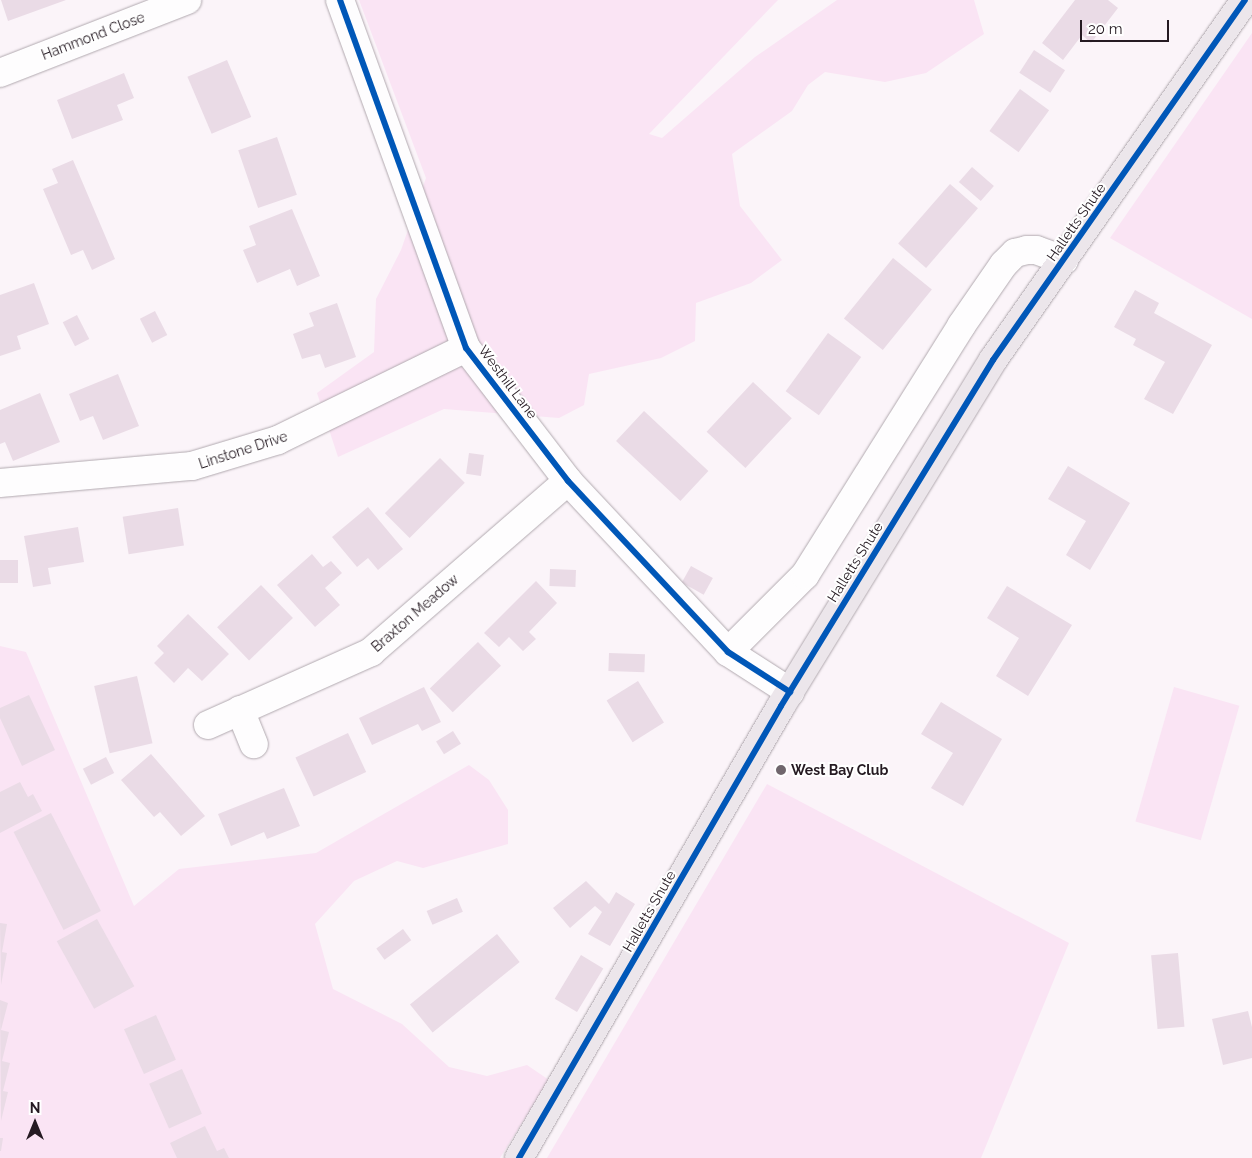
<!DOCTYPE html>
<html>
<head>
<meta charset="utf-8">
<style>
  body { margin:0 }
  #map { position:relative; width:1252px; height:1158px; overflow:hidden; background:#fbf4f9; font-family:Raleway,sans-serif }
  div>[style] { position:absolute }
  .green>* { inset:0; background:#fae4f4; transform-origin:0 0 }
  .building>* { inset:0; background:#eadbe6; transform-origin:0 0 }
  .roads { filter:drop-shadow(0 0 1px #b1a9af) drop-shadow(0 0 1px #b1a9af) }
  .minor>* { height:28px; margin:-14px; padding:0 14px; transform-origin:14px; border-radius:14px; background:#fefdfe }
  .major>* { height:28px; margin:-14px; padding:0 14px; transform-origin:14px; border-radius:14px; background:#ece6eb }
  .cycleway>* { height:6px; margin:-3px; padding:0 3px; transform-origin:3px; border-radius:3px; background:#0057b8 }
  .dots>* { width:14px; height:14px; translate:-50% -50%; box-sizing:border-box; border:2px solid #fff; border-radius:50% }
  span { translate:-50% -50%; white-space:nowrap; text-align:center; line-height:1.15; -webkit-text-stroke:4px #fff; paint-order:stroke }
  .street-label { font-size:14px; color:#251a22 }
  .poi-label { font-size:14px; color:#251a22; font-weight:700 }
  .left { translate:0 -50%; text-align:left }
  .north { position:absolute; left:10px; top:1098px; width:50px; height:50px; -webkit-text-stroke:4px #fff; paint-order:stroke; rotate:0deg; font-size:14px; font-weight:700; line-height:20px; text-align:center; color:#251a22 }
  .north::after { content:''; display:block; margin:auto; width:18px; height:22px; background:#251a22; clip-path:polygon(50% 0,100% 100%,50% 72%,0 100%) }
  .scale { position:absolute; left:1080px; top:20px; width:89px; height:22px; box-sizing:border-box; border:2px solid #251a22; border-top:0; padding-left:6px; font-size:15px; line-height:18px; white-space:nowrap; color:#251a22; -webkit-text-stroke:4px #fff; paint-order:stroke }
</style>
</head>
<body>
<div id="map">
  <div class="green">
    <i style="clip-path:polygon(359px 0,778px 0,649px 134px,662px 138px,755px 57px,837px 0,974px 0,984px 34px,926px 73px,885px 82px,825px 72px,808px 85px,792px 111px,732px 154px,740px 206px,782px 260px,751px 283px,696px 303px,695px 341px,661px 358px,589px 374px,584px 405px,559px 418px,444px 409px,338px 457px,317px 393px,374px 352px,376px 299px,401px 250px,426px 178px)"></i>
    <i style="clip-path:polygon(1252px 33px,1252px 319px,1110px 238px)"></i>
    <i style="clip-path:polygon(0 646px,26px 652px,134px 906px,179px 869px,316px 853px,469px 765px,489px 780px,508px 810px,508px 844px,423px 868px,397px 861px,354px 881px,315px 924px,333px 989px,402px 1024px,449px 1067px,487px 1076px,527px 1065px,549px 1080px,500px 1158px,0 1158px)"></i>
    <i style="left:1174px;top:687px;width:68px;height:140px;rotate:16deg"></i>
    <i style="clip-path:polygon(767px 784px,1069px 943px,981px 1158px,547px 1158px)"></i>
  </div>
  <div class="building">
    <i style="clip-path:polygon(1px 0,66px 0,8px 21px)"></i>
    <i style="clip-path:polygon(1075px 0,1108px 0,1118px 8px,1091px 43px,1082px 35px,1063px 60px,1042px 43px)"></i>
    <i style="left:1034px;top:50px;width:37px;height:27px;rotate:33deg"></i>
    <i style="left:227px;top:60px;width:62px;height:43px;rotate:67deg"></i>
    <i style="clip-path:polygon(124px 73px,134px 98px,117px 105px,123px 120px,72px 139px,57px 100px)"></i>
    <i style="left:1020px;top:89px;width:36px;height:52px;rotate:36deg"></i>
    <i style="left:277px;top:137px;width:61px;height:41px;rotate:71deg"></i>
    <i style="clip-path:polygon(73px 160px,115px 259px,92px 270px,83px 250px,71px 255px,43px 189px,58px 183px,52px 169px)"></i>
    <i style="left:972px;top:167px;width:29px;height:20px;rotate:41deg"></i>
    <i style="left:950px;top:184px;width:37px;height:79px;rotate:41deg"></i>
    <i style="clip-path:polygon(292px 209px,320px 276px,297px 286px,290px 269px,257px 283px,243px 250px,256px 245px,249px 226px)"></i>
    <i style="left:893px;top:258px;width:50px;height:78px;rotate:39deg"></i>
    <i style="clip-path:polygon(34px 283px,49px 324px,17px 336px,21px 349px,0 356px,0 295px)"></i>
    <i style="clip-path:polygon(1135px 290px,1159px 303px,1154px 313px,1212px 345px,1173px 414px,1144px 399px,1165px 362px,1133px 345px,1136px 339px,1114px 327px)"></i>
    <i style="clip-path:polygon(337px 303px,356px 357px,325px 368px,320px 354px,302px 359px,293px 334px,314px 326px,309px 313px)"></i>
    <i style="left:155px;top:311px;width:27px;height:17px;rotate:63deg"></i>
    <i style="left:77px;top:315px;width:27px;height:16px;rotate:63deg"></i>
    <i style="left:828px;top:333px;width:41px;height:72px;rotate:36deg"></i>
    <i style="clip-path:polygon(118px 374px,139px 426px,103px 440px,93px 416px,80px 421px,69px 394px)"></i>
    <i style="left:753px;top:382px;width:53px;height:68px;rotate:43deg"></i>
    <i style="clip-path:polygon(40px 393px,60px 442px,13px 461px,5px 442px,0 444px,0 410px)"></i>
    <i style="left:644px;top:411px;width:88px;height:41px;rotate:43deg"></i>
    <i style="left:469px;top:453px;width:15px;height:21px;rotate:8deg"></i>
    <i style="left:440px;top:458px;width:35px;height:78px;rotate:45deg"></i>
    <i style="clip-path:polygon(1068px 466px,1130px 503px,1090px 570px,1066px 555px,1086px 521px,1048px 499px)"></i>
    <i style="clip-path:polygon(368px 507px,403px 549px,378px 570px,368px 558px,357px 567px,332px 537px)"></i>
    <i style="left:178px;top:508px;width:38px;height:56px;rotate:81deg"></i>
    <i style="clip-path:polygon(78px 527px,84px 562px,48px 568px,51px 584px,33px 587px,24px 536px)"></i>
    <i style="clip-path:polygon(312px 554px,323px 567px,331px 561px,342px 573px,325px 588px,340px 605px,315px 627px,277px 585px)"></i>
    <i style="left:0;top:560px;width:18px;height:23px"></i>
    <i style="left:691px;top:566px;width:25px;height:19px;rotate:29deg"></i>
    <i style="left:550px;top:569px;width:26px;height:17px;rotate:2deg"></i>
    <i style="clip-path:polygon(536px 581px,557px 603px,529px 632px,536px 639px,523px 651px,509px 637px,499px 647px,484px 633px)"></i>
    <i style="left:261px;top:585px;width:46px;height:61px;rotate:46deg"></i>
    <i style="clip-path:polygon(1007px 586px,1072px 625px,1028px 696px,996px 676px,1019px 638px,987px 618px)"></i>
    <i style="clip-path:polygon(188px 614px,229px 654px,202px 681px,188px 668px,174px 683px,154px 663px,164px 653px,157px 646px)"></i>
    <i style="left:478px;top:642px;width:33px;height:67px;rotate:46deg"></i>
    <i style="left:609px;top:653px;width:36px;height:18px;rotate:2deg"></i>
    <i style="left:137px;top:676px;width:69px;height:44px;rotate:77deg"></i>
    <i style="left:638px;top:681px;width:49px;height:37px;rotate:58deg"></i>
    <i style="clip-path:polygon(424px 687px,441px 722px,422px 731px,418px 724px,372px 745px,359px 718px)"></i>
    <i style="clip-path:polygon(29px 695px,55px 750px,22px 766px,0 718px,0 708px)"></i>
    <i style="clip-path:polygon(941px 702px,1002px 739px,963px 806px,931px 788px,953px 753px,921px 734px)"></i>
    <i style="left:453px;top:731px;width:15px;height:20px;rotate:58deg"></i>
    <i style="left:348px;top:733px;width:43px;height:58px;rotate:65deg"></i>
    <i style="clip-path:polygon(151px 754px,205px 816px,181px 836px,160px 812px,154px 817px,121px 780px)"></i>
    <i style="left:106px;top:757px;width:18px;height:26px;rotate:63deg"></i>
    <i style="clip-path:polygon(20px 782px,28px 797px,33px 794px,42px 811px,0 833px,0 792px)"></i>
    <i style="clip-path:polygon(284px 788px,300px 826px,267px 839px,264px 832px,231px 846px,218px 814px)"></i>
    <i style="left:51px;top:813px;width:110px;height:42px;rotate:63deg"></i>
    <i style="clip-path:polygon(586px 881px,609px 904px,616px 892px,635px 904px,610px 946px,588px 934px,602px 912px,595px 906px,570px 928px,553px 908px)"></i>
    <i style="left:457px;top:898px;width:15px;height:33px;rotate:67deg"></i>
    <i style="left:97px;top:919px;width:77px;height:46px;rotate:61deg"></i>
    <i style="clip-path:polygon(0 923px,7px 924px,2px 952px,7px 953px,1px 985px)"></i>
    <i style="left:403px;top:929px;width:14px;height:33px;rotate:54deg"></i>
    <i style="left:497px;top:934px;width:36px;height:112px;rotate:51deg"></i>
    <i style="left:1178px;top:953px;width:74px;height:27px;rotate:85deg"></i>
    <i style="left:581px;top:955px;width:26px;height:51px;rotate:31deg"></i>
    <i style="clip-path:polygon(0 1000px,8px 1003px,1px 1030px,9px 1032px,2px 1061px,10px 1063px,3px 1091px,8px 1092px,1px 1121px)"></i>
    <i style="clip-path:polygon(1248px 1011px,1252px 1027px,1252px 1058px,1223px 1065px,1212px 1019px)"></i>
    <i style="left:156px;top:1015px;width:49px;height:35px;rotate:66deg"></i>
    <i style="left:182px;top:1069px;width:49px;height:36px;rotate:66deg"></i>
    <i style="clip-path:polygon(205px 1126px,217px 1151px,224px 1148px,229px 1158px,177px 1158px,170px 1143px)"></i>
    <i style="clip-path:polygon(0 1138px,3px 1138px,1px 1151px,0 1151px)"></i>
  </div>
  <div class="roads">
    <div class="minor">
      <i style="left:340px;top:0;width:370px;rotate:70.1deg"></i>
      <i style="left:466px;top:348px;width:168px;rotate:52.5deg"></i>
      <i style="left:568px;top:481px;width:234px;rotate:46.9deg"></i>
      <i style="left:728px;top:652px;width:74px;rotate:32.8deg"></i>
      <i style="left:0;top:73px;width:201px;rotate:-21.3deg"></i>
      <i style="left:0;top:483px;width:193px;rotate:-5.1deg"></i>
      <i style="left:192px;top:466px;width:90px;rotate:-16.8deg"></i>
      <i style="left:278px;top:440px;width:209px;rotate:-26.1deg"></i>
      <i style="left:728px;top:652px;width:109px;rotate:-45deg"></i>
      <i style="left:805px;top:575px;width:294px;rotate:-57.9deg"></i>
      <i style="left:961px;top:326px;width:75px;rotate:-55.3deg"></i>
      <i style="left:1004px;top:264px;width:16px;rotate:-45deg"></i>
      <i style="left:1015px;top:253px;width:12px;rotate:-14deg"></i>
      <i style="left:1027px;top:250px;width:9px"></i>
      <i style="left:1036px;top:250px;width:30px;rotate:20deg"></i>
      <i style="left:240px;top:710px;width:37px;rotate:68deg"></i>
      <i style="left:208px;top:725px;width:179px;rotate:-24.1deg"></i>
      <i style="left:371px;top:652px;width:261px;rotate:-41deg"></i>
    </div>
    <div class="major">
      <i style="left:519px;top:1158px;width:522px;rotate:-59.9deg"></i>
      <i style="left:781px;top:706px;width:406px;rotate:-58.5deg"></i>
      <i style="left:993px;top:360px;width:439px;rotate:-55deg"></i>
    </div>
  </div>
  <div class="cycleway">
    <i style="left:340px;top:0;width:370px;rotate:70.1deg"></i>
    <i style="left:466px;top:348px;width:168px;rotate:52.5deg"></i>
    <i style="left:568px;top:481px;width:234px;rotate:46.9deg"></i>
    <i style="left:728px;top:652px;width:74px;rotate:32.8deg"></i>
    <i style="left:519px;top:1158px;width:522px;rotate:-59.9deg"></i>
    <i style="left:781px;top:706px;width:406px;rotate:-58.5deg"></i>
    <i style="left:993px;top:360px;width:439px;rotate:-55deg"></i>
  </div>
  <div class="dots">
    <i style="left:781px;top:770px;background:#70666d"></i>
  </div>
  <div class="street-label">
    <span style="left:93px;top:36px;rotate:-21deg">Hammond Close</span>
    <span style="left:1076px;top:222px;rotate:-55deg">Halletts Shute</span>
    <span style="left:508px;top:382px;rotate:53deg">Westhill Lane</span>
    <span style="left:243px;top:450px;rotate:-18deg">Linstone Drive</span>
    <span style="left:855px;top:562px;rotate:-58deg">Halletts Shute</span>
    <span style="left:415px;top:613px;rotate:-41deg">Braxton Meadow</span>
    <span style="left:649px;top:911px;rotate:-60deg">Halletts Shute</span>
  </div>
  <div class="poi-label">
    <span class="left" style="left:791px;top:770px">West Bay Club</span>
  </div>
  <div class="north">N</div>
  <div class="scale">20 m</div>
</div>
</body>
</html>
